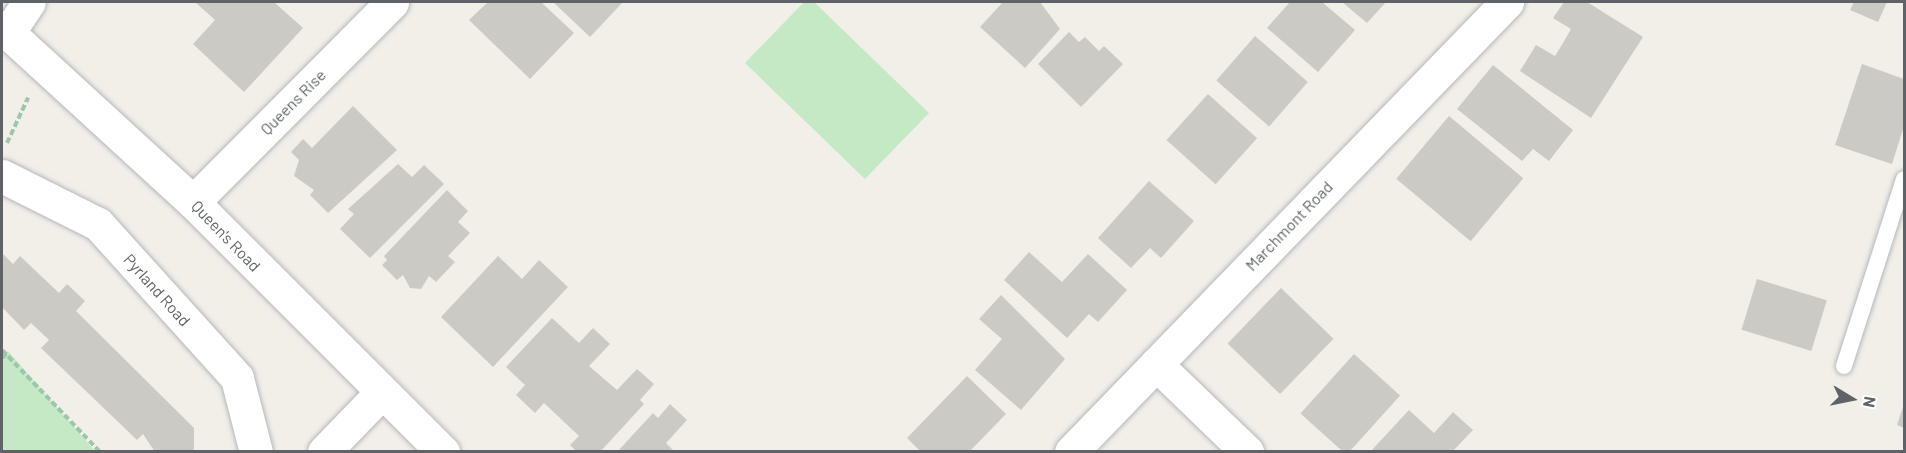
<!DOCTYPE html>
<html>
<head>
<meta charset="utf-8">
<style>
  body { margin:0 }
  #map { position:relative; width:1906px; height:453px; overflow:hidden; background:#f1efe8; font-family:Barlow,sans-serif }
  div>[style] { position:absolute }
  .green>* { inset:0; background:#c5e8c5 }
  .building>* { inset:0; background:#cccac5; transform-origin:0 0 }
  .path>* { height:4px; margin-top:-2px; transform-origin:0; background:repeating-linear-gradient(90deg,#9cc7a9 0 6px,transparent 0 9px) }
  .roads { filter:drop-shadow(0 0 2px #b5b8bc) drop-shadow(0 0 2px #b5b8bc) }
  .service>* { height:16px; margin:-8px; padding:0 8px; transform-origin:8px; border-radius:8px; background:#fff }
  .minor>* { height:33px; margin:-16.5px; padding:0 16.5px; transform-origin:16.5px; border-radius:16.5px; background:#fff }
  .secondary>* { height:33px; margin:-16.5px; padding:0 16.5px; transform-origin:16.5px; border-radius:16.5px; background:#fff }
  span { translate:-50% -50%; white-space:nowrap; text-align:center; line-height:1.15; -webkit-text-stroke:6px #fff; paint-order:stroke }
  .street-label { font-size:16px; color:#5f6368 }
  .frame { position:absolute; inset:0; border:3px solid #5f6368; pointer-events:none }
  .north { position:absolute; left:1822px; top:369px; width:60px; height:60px; -webkit-text-stroke:4px #fff; paint-order:stroke; rotate:100deg; font-size:16px; font-weight:700; line-height:24px; text-align:center; color:#5f6368 }
  .north::after { content:''; display:block; margin:auto; width:21px; height:27px; background:#5f6368; clip-path:polygon(50% 0,100% 100%,50% 72%,0 100%) }
</style>
</head>
<body>
<div id="map">
  <div class="green">
    <i style="clip-path:polygon(804px 2px,814px 2px,929px 113px,865px 179px,745px 63px)"></i>
    <i style="clip-path:polygon(8px 351px,95px 451px,2px 451px,2px 358px)"></i>
  </div>
  <div class="building">
    <i style="clip-path:polygon(195px 2px,274px 2px,303px 28px,244px 92px,193px 44px,215px 20px)"></i>
    <i style="clip-path:polygon(488px 2px,541px 2px,574px 33px,530px 79px,469px 20px)"></i>
    <i style="clip-path:polygon(553px 2px,623px 2px,590px 37px)"></i>
    <i style="clip-path:polygon(1003px 2px,1040px 2px,1060px 29px,1025px 68px,980px 27px)"></i>
    <i style="clip-path:polygon(1290px 2px,1322px 2px,1355px 30px,1318px 72px,1267px 28px)"></i>
    <i style="clip-path:polygon(1342px 2px,1386px 2px,1367px 23px)"></i>
    <i style="clip-path:polygon(1564px 2px,1587px 2px,1643px 37px,1591px 118px,1520px 71px,1536px 45px,1555px 56px,1563px 43px,1571px 29px,1553px 18px)"></i>
    <i style="clip-path:polygon(1854px 2px,1887px 2px,1878px 22px,1850px 10px)"></i>
    <i style="clip-path:polygon(1069px 32px,1079px 42px,1085px 37px,1099px 51px,1104px 46px,1123px 64px,1081px 107px,1038px 64px)"></i>
    <i style="left:1255px;top:36px;width:70px;height:59px;rotate:41deg"></i>
    <i style="clip-path:polygon(1862px 64px,1904px 79px,1904px 126px,1892px 164px,1835px 145px)"></i>
    <i style="clip-path:polygon(1493px 65px,1573px 130px,1549px 161px,1533px 149px,1522px 161px,1457px 109px)"></i>
    <i style="left:1208px;top:94px;width:66px;height:62px;rotate:42deg"></i>
    <i style="clip-path:polygon(353px 106px,397px 150px,328px 213px,310px 195px,314px 190px,294px 176px,299px 160px,291px 152px,303px 139px,312px 148px)"></i>
    <i style="left:1449px;top:116px;width:97px;height:82px;rotate:40deg"></i>
    <i style="clip-path:polygon(398px 164px,412px 177px,424px 165px,444px 184px,370px 258px,340px 229px,354px 214px,348px 209px)"></i>
    <i style="clip-path:polygon(1149px 181px,1194px 221px,1161px 258px,1150px 248px,1131px 268px,1098px 238px)"></i>
    <i style="clip-path:polygon(447px 190px,468px 211px,458px 222px,470px 233px,448px 256px,455px 262px,436px 282px,429px 276px,421px 289px,410px 288px,403px 275px,397px 280px,382px 265px,387px 260px,384px 256px)"></i>
    <i style="clip-path:polygon(1029px 252px,1062px 282px,1088px 254px,1127px 290px,1098px 322px,1089px 314px,1067px 338px,1004px 280px)"></i>
    <i style="clip-path:polygon(2px 253px,13px 264px,20px 256px,59px 293px,67px 284px,85px 301px,76px 311px,194px 428px,194px 452px,155px 452px,143px 434px,137px 440px,41px 348px,49px 340px,31px 323px,24px 330px,2px 307px)"></i>
    <i style="clip-path:polygon(498px 256px,522px 279px,539px 260px,568px 287px,493px 367px,441px 317px)"></i>
    <i style="left:1757px;top:279px;width:73px;height:53px;rotate:17deg"></i>
    <i style="left:1281px;top:288px;width:73px;height:77px;rotate:44deg"></i>
    <i style="clip-path:polygon(1001px 295px,1065px 359px,1021px 410px,975px 370px,1002px 339px,979px 319px)"></i>
    <i style="clip-path:polygon(552px 318px,579px 343px,593px 328px,610px 344px,589px 366px,617px 390px,637px 369px,654px 384px,640px 400px,644px 404px,600px 452px,577px 452px,570px 445px,579px 436px,544px 403px,535px 413px,516px 395px,525px 385px,506px 367px)"></i>
    <i style="left:1354px;top:354px;width:62px;height:80px;rotate:42deg"></i>
    <i style="clip-path:polygon(967px 376px,1006px 414px,969px 452px,921px 452px,907px 438px)"></i>
    <i style="clip-path:polygon(670px 404px,687px 420px,666px 443px,675px 452px,617px 452px,653px 413px,658px 418px)"></i>
    <i style="clip-path:polygon(1904px 404px,1904px 428px,1897px 425px)"></i>
    <i style="clip-path:polygon(1409px 410px,1434px 433px,1453px 412px,1473px 430px,1452px 452px,1370px 452px)"></i>
  </div>
  <div class="path">
    <i style="left:7px;top:143px;width:50px;rotate:-65deg"></i>
    <i style="left:2px;top:350px;width:141px;rotate:46.1deg"></i>
    <i style="left:2px;top:358px;width:8px;rotate:-45deg"></i>
  </div>
  <div class="roads">
    <div class="service">
      <i style="left:1844px;top:366px;width:196px;rotate:-72.2deg"></i>
    </div>
    <div class="minor">
      <i style="left:8px;top:33px;width:37px;rotate:-56deg"></i>
      <i style="left:2px;top:176px;width:107px;rotate:26.6deg"></i>
      <i style="left:98px;top:224px;width:207px;rotate:47.9deg"></i>
      <i style="left:237px;top:378px;width:76px;rotate:75.6deg"></i>
      <i style="left:193px;top:202px;width:282px;rotate:-45.1deg"></i>
      <i style="left:1156px;top:364px;width:127px;rotate:44deg"></i>
      <i style="left:324px;top:452px;width:83px;rotate:-46deg"></i>
      <i style="left:1071px;top:452px;width:627px;rotate:-45.91deg"></i>
    </div>
    <div class="secondary">
      <i style="left:2px;top:27px;width:259px;rotate:42.5deg"></i>
      <i style="left:193px;top:202px;width:354px;rotate:45deg"></i>
    </div>
  </div>
  <div class="street-label">
    <span style="left:293px;top:102px;rotate:-45deg">Queens Rise</span>
    <span style="left:1289px;top:226px;rotate:-46deg">Marchmont Road</span>
    <span style="left:226px;top:236px;rotate:46deg">Queen's Road</span>
    <span style="left:157px;top:290px;rotate:48deg">Pyrland Road</span>
  </div>
  <div class="frame"></div>
  <div class="north">N</div>
</div>
</body>
</html>
